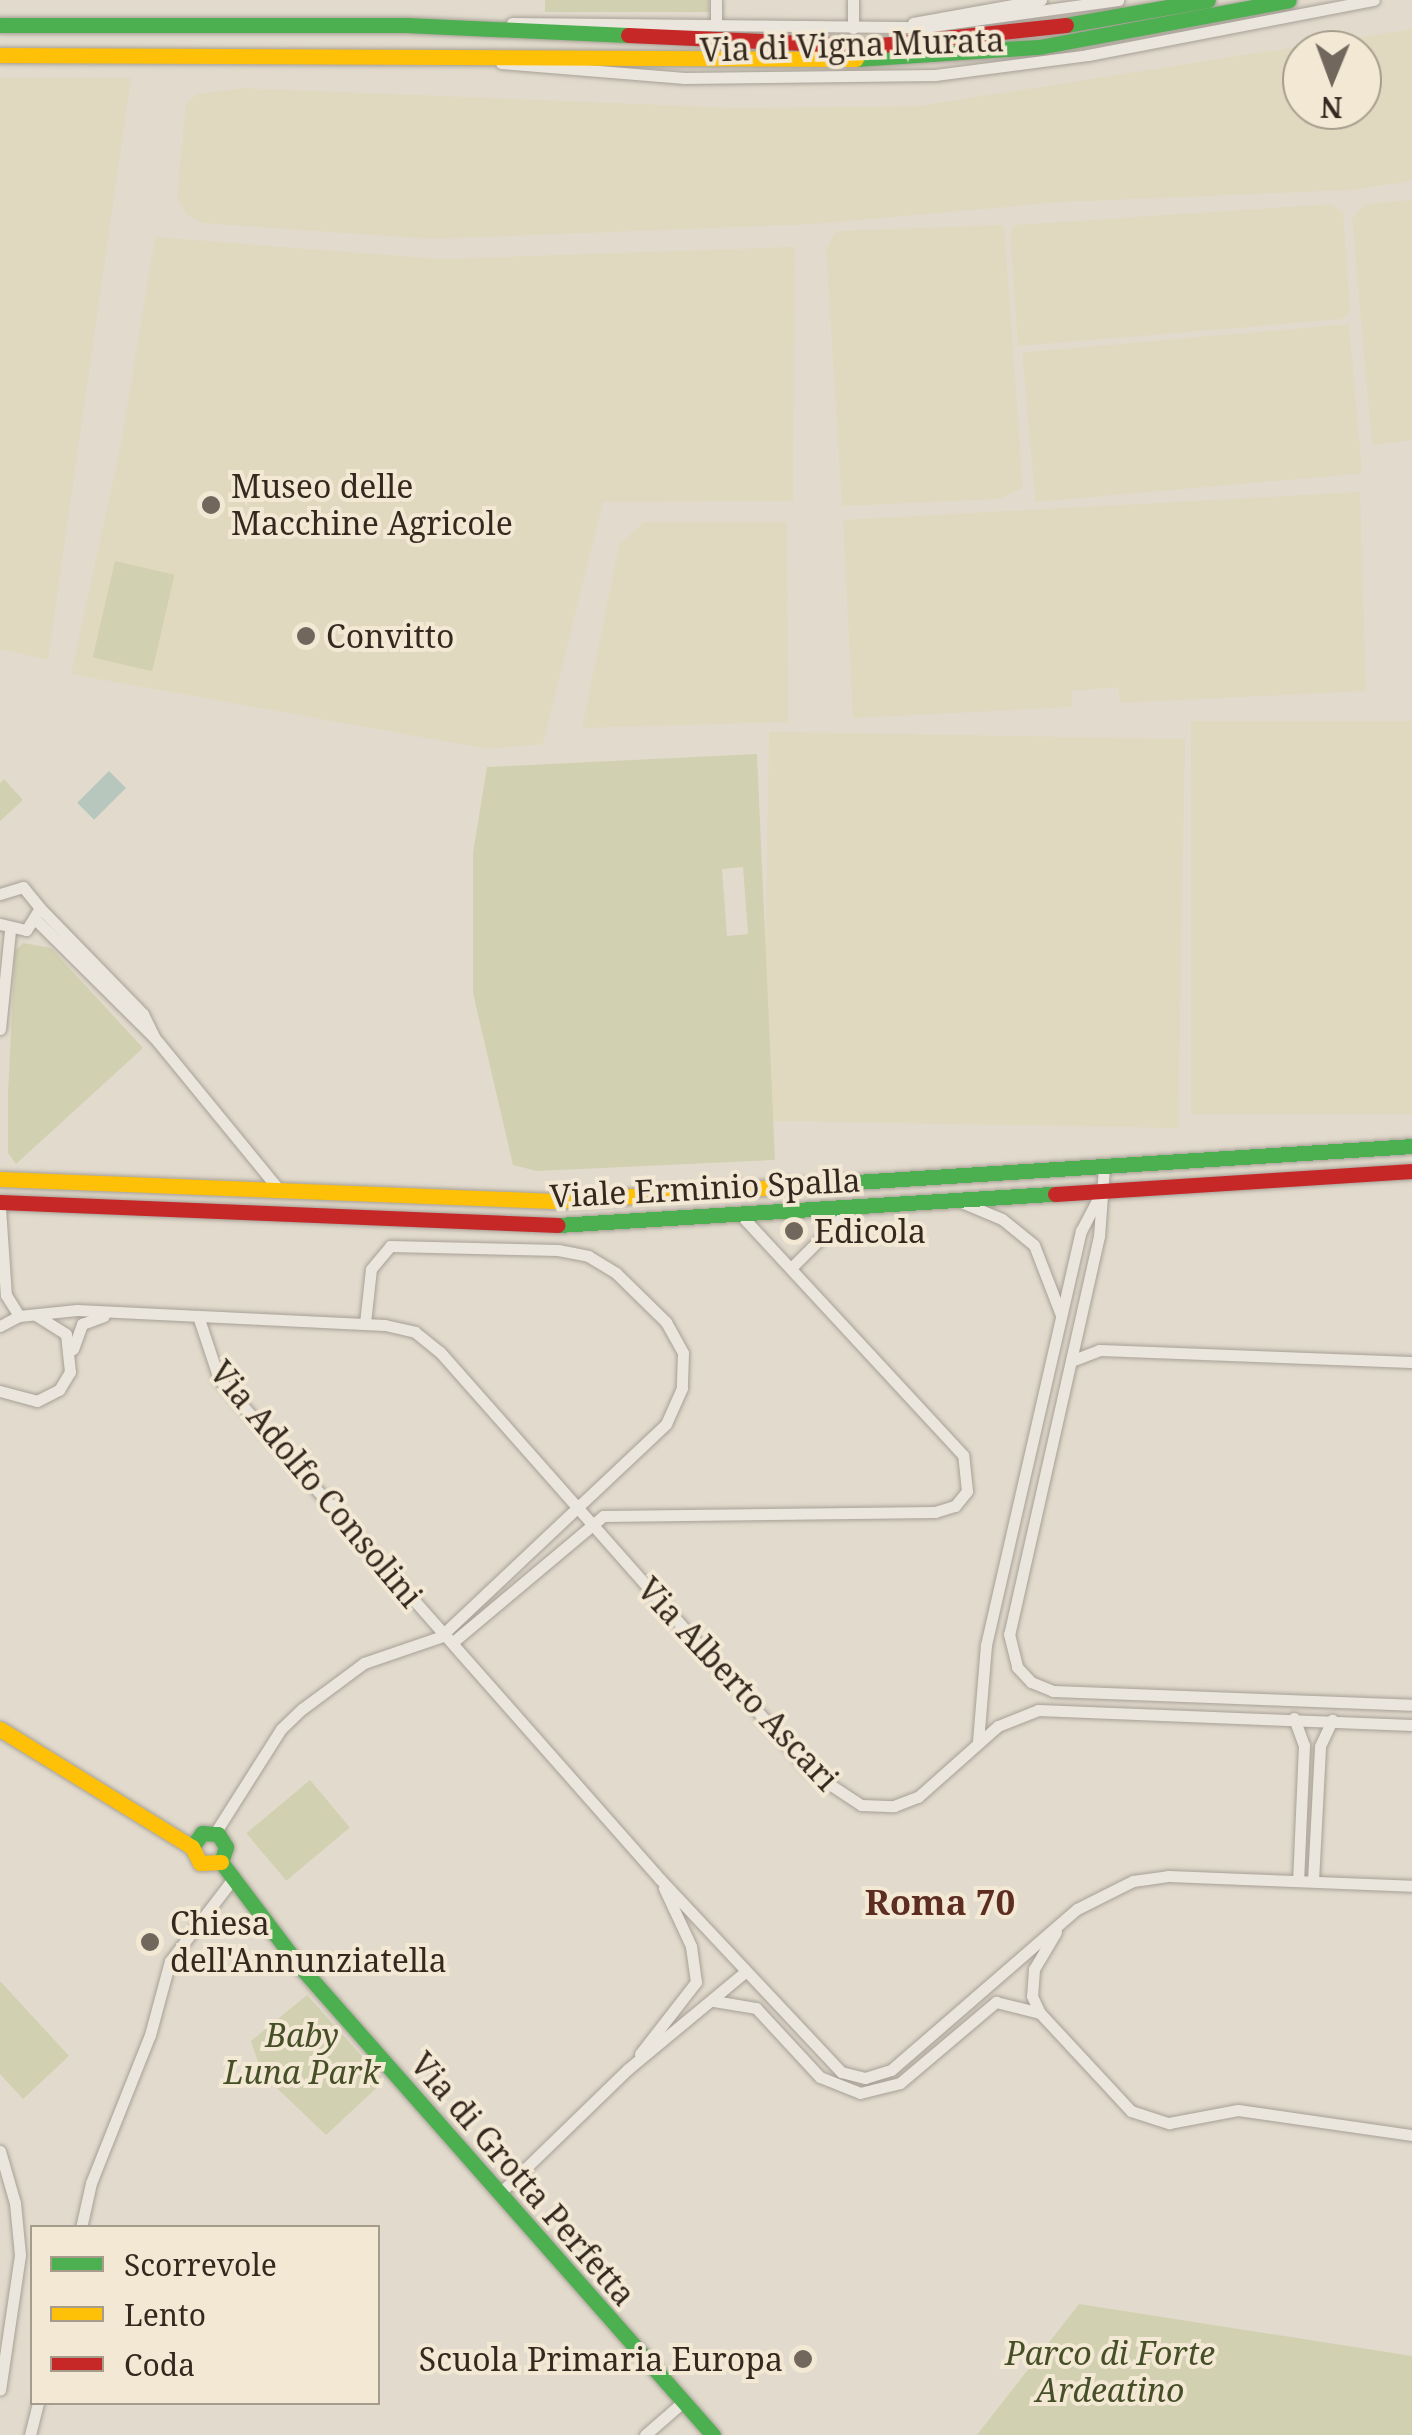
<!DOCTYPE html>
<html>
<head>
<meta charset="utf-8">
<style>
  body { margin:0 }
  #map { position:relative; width:1412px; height:2435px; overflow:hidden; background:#e2dbcd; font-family:"Noto Serif",serif }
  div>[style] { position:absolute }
  .farmland>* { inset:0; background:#e0d8bf; transform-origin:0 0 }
  .green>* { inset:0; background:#d1d0b1; transform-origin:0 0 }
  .water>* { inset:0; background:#b8c7bd; transform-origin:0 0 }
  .roads { filter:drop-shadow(0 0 2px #a7a096) drop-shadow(0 0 2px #a7a096) }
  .street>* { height:11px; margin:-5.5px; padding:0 5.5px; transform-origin:5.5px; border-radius:5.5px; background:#eae6de }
  .fast>* { height:15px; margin:-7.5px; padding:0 7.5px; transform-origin:7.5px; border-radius:7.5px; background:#4caf50 }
  .slow>* { height:15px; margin:-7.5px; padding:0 7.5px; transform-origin:7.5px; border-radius:7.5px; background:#ffc107 }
  .jam>* { height:15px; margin:-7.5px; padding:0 7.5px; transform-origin:7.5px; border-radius:7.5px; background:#c62828 }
  .dots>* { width:28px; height:28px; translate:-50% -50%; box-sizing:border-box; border:5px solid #f2e8d4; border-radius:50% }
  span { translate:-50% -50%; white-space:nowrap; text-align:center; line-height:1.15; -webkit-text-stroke:8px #f2e8d4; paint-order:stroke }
  .street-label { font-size:32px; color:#35291f }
  .poi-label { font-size:32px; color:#35291f }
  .left { translate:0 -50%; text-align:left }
  .right { translate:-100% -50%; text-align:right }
  .park-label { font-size:32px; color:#464f27; font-style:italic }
  .neighbourhood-label { font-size:35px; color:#5d2d22; font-weight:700 }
  .legend { position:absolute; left:30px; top:2225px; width:350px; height:180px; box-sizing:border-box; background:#f2e8d4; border:2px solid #a69c8c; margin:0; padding:12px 18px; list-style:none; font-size:30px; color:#35291f }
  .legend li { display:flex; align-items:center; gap:20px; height:50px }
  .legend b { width:50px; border:2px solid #a69c8c }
  .north { position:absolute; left:1282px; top:30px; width:100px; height:100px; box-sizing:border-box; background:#f2e8d4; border:2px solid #a69c8c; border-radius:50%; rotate:181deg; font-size:28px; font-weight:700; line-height:40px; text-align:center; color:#35291f }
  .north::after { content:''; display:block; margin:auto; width:35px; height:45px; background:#72675c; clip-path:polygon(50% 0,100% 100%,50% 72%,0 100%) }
</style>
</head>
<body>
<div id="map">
  <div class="farmland">
    <i style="clip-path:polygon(evenodd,1412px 29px,1412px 181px,1351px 190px,1062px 202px,814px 224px,431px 239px,202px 223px,187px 215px,177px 197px,186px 103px,198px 94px,244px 88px,738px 108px,919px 106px,1412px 29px,1302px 50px,1362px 50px,1362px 110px,1302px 110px,1302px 50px)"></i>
    <i style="clip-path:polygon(0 78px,131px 78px,48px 660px,0 649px)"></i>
    <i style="clip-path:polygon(1412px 200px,1412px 440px,1372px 445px,1352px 217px,1366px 204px)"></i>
    <i style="clip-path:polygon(1331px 204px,1343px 212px,1350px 311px,1343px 319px,1018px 346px,1010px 231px,1016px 225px)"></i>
    <i style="clip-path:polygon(1004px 225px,1023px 488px,998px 499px,842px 506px,826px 250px,836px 231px)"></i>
    <i style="clip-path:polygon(155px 237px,440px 259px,795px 247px,793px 501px,603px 502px,543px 744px,488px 749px,71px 674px,121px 444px)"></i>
    <i style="left:1349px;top:324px;width:150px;height:328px;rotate:85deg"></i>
    <i style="clip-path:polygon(1360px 492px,1366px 691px,1120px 703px,1118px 687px,1072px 691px,1072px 707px,853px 718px,843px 520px)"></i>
    <i style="clip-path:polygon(644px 522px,787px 522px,788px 722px,582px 728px,619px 545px)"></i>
    <i style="left:1412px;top:721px;width:393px;height:221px;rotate:90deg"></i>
    <i style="left:1185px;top:739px;width:389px;height:416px;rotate:91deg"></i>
  </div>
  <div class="green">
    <i style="left:545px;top:0;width:164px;height:12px"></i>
    <i style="left:115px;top:561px;width:61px;height:99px;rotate:13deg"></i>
    <i style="clip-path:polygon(evenodd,757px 754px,775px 1160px,537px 1171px,513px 1165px,473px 993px,473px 853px,487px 767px,757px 754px,743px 867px,748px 934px,727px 936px,722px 869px,743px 867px)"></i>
    <i style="clip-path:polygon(4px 779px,23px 800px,0 821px,0 783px)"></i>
    <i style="clip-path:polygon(23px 943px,51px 948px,143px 1048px,16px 1164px,8px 1153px,8px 1093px,15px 951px)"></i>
    <i style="left:310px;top:1780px;width:62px;height:83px;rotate:50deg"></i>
    <i style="clip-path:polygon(0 1981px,69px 2056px,23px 2099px,0 2074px)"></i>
    <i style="clip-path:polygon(307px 1995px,384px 2081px,326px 2135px,262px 2074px,251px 2041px)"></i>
    <i style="clip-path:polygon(1079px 2304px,1412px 2356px,1412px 2435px,977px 2435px)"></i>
  </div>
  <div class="water">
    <i style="left:109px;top:771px;width:24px;height:45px;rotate:45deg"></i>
  </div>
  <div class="roads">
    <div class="street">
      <i style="left:512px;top:23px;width:412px;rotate:0.6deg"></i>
      <i style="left:924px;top:27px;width:196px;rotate:-7.9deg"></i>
      <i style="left:716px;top:23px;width:23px;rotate:-90deg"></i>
      <i style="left:913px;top:23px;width:130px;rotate:-10.2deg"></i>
      <i style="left:853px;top:28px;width:28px;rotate:-90deg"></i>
      <i style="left:501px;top:63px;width:184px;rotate:4.7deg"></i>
      <i style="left:684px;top:78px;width:251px;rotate:-0.7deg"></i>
      <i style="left:935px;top:75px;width:154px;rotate:-7.4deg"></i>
      <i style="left:1088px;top:55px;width:291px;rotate:-10.9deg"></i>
      <i style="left:0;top:894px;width:24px;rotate:-17deg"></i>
      <i style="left:23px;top:887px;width:27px;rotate:51deg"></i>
      <i style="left:40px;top:908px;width:26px;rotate:122deg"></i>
      <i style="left:26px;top:930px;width:27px;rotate:-167deg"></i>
      <i style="left:40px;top:908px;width:148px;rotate:45.8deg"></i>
      <i style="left:143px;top:1014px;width:25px;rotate:64deg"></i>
      <i style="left:37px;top:921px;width:165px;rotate:44.8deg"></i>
      <i style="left:154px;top:1037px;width:199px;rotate:50.7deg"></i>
      <i style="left:0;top:1029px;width:99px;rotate:-84.2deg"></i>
      <i style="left:1104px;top:1167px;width:69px;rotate:94.1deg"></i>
      <i style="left:1099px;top:1236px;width:408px;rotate:102.7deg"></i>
      <i style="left:1009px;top:1634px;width:34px;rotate:76deg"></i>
      <i style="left:1017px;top:1667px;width:21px;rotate:47deg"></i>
      <i style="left:1031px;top:1682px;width:24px;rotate:22deg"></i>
      <i style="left:1053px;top:1691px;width:359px;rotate:2.2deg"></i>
      <i style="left:961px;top:1202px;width:44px;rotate:22.5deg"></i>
      <i style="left:1002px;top:1219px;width:41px;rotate:39.1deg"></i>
      <i style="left:1034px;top:1245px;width:75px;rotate:68.9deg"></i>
      <i style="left:0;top:1208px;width:87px;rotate:86.1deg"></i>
      <i style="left:6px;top:1295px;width:25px;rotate:58deg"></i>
      <i style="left:791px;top:1268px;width:86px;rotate:-45deg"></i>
      <i style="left:198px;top:1316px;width:66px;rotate:71.6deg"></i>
      <i style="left:219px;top:1379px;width:667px;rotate:48.59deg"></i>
      <i style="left:660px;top:1879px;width:265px;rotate:46.8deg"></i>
      <i style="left:841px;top:2072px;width:25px;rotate:14deg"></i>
      <i style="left:865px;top:2078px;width:27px;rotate:-17deg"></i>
      <i style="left:891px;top:2070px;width:246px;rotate:-40.9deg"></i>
      <i style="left:1077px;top:1909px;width:63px;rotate:-26.6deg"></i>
      <i style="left:1133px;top:1881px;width:35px;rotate:-8deg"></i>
      <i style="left:1168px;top:1876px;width:244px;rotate:2.3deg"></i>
      <i style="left:365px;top:1323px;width:54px;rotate:-83.7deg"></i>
      <i style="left:371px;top:1269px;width:30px;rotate:-50deg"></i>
      <i style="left:390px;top:1246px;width:168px;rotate:1.4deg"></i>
      <i style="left:558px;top:1250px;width:31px;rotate:11deg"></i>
      <i style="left:588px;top:1256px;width:33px;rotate:31deg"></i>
      <i style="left:616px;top:1273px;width:70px;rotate:44.4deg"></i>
      <i style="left:666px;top:1322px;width:35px;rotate:61deg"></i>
      <i style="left:683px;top:1353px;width:35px;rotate:92deg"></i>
      <i style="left:682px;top:1388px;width:39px;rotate:114deg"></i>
      <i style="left:666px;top:1424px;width:305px;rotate:136.7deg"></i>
      <i style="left:0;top:1326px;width:21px;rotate:-28deg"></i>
      <i style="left:19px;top:1316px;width:58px;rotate:-5.9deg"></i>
      <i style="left:77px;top:1310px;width:308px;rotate:2.8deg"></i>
      <i style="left:385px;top:1325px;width:31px;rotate:13deg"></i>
      <i style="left:415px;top:1332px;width:32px;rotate:39deg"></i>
      <i style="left:440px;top:1352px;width:560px;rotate:48.54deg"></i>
      <i style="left:811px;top:1772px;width:60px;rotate:33.4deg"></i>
      <i style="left:861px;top:1805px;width:33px;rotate:2deg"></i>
      <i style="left:894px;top:1806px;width:26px;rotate:-21deg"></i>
      <i style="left:918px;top:1797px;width:107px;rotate:-41.6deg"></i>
      <i style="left:998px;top:1726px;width:43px;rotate:-21.8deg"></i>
      <i style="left:1038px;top:1710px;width:374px;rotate:2.3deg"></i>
      <i style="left:73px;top:1349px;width:27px;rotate:-70deg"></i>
      <i style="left:82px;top:1324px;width:23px;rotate:-20deg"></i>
      <i style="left:1071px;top:1361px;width:30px;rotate:-21deg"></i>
      <i style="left:1099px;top:1350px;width:313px;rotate:2.2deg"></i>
      <i style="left:0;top:1391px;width:38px;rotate:15deg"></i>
      <i style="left:37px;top:1401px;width:25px;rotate:-27deg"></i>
      <i style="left:59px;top:1390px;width:21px;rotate:-59deg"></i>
      <i style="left:70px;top:1372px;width:38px;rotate:-96deg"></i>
      <i style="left:66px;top:1334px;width:36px;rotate:-148deg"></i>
      <i style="left:453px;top:1642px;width:196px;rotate:-40deg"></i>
      <i style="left:603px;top:1516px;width:332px;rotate:-0.7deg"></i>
      <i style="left:935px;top:1512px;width:21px;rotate:-17deg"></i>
      <i style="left:955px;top:1506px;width:19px;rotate:-51deg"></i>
      <i style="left:967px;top:1491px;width:36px;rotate:-96deg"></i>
      <i style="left:963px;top:1455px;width:328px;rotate:-132.8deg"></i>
      <i style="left:1294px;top:1718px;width:29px;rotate:70deg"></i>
      <i style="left:1304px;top:1745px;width:136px;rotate:92.5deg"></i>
      <i style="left:978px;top:1742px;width:97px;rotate:-85.3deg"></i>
      <i style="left:986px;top:1645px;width:425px;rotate:-77.1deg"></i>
      <i style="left:1081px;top:1231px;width:45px;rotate:-62.3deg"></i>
      <i style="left:215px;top:1833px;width:123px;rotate:-57.6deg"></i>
      <i style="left:281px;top:1729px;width:29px;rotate:-44deg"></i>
      <i style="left:302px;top:1709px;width:77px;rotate:-36.6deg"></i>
      <i style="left:364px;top:1663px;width:87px;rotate:-18.9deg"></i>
      <i style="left:1313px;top:1881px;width:135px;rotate:-87deg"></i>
      <i style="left:1320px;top:1746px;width:29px;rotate:-65deg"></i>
      <i style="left:1056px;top:1932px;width:43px;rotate:120.7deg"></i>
      <i style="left:1034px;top:1969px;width:27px;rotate:94deg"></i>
      <i style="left:1032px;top:1996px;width:19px;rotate:65deg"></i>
      <i style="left:1040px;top:2013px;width:134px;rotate:47.1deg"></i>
      <i style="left:1131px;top:2111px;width:40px;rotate:18deg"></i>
      <i style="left:1169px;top:2123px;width:70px;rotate:-10.7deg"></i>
      <i style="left:1238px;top:2110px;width:176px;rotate:8.2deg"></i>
      <i style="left:714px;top:2001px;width:43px;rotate:9.5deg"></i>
      <i style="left:756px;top:2008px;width:94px;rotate:47.2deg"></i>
      <i style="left:820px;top:2077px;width:43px;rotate:21.8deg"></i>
      <i style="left:860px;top:2093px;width:41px;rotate:-14deg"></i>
      <i style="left:900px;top:2083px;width:126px;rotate:-40.2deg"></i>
      <i style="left:996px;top:2002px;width:45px;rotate:14deg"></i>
      <i style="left:640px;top:2054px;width:91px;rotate:-52.1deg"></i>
      <i style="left:696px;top:1982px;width:36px;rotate:-98deg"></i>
      <i style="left:691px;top:1946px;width:64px;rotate:-115deg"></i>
      <i style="left:0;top:2151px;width:54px;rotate:73.9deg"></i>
      <i style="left:15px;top:2203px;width:52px;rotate:84.5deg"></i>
      <i style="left:20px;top:2255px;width:136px;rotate:98.4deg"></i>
      <i style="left:500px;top:2193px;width:178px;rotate:-44.1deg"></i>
      <i style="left:628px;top:2069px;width:152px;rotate:-39.7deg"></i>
      <i style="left:81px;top:2228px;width:46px;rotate:-77.5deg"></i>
      <i style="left:91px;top:2183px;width:159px;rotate:-68.3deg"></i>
      <i style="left:150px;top:2035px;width:77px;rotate:-74.9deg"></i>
      <i style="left:170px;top:1961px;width:102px;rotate:-52.6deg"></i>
      <i style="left:30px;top:2435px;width:34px;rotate:-76deg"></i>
      <i style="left:645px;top:2435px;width:50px;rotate:-41deg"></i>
    </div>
    <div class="fast">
      <i style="left:0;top:25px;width:406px"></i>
      <i style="left:406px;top:25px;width:222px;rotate:2.6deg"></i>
      <i style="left:1066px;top:25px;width:144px;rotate:-10deg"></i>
      <i style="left:856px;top:59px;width:183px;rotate:-3.8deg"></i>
      <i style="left:1039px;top:47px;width:254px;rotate:-10.6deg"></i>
      <i style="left:794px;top:1186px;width:619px;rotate:-3.7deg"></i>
      <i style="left:558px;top:1225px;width:498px;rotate:-3.6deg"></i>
      <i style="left:192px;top:1847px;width:17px;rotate:-54deg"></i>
      <i style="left:202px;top:1833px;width:16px;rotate:4deg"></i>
      <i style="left:218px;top:1834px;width:15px;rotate:58deg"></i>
      <i style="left:226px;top:1847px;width:16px;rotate:108deg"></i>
      <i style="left:221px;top:1862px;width:128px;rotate:53deg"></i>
      <i style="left:298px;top:1964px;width:628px;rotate:48.62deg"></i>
    </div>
    <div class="slow">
      <i style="left:0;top:55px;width:856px;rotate:0.27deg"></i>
      <i style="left:0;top:1179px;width:554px;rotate:2.27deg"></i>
      <i style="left:554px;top:1201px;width:240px;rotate:-3.6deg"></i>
      <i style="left:0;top:1729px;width:225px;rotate:31.6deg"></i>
      <i style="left:192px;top:1847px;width:18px;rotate:63deg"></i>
      <i style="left:200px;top:1863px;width:21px;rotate:-3deg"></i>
    </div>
    <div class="jam">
      <i style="left:628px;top:35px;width:244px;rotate:2.6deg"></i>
      <i style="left:872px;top:46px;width:195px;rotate:-6.2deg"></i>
      <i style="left:1055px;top:1194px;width:358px;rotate:-3.7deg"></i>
      <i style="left:0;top:1202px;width:558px;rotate:2.36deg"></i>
    </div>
  </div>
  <div class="dots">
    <i style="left:211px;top:505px;background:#72675c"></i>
    <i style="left:306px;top:636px;background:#72675c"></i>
    <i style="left:794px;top:1231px;background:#72675c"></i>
    <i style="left:150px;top:1942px;background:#72675c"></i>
    <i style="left:803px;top:2359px;background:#72675c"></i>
  </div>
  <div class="street-label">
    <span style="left:852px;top:45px;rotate:-2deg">Via di Vigna Murata</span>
    <span style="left:705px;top:1188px;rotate:-3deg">Viale Erminio Spalla</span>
    <span style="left:316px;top:1484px;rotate:50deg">Via Adolfo Consolini</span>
    <span style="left:738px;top:1684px;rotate:47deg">Via Alberto Ascari</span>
    <span style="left:523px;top:2179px;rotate:49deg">Via di Grotta Perfetta</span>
  </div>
  <div class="poi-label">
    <span class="left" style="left:231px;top:505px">Museo delle<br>Macchine Agricole</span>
    <span class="left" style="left:326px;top:636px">Convitto</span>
    <span class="left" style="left:814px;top:1231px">Edicola</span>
    <span class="left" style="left:170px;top:1942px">Chiesa<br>dell'Annunziatella</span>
    <span class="right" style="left:783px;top:2359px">Scuola Primaria Europa</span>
  </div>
  <div class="park-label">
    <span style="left:302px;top:2054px">Baby<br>Luna Park</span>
    <span style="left:1110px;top:2372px">Parco di Forte<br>Ardeatino</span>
  </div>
  <div class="neighbourhood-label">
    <span style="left:940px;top:1902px">Roma 70</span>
  </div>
  <ul class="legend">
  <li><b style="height:12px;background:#4caf50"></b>Scorrevole</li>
  <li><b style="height:12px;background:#ffc107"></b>Lento</li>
  <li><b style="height:12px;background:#c62828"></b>Coda</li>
  </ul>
  <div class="north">N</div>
</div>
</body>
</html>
